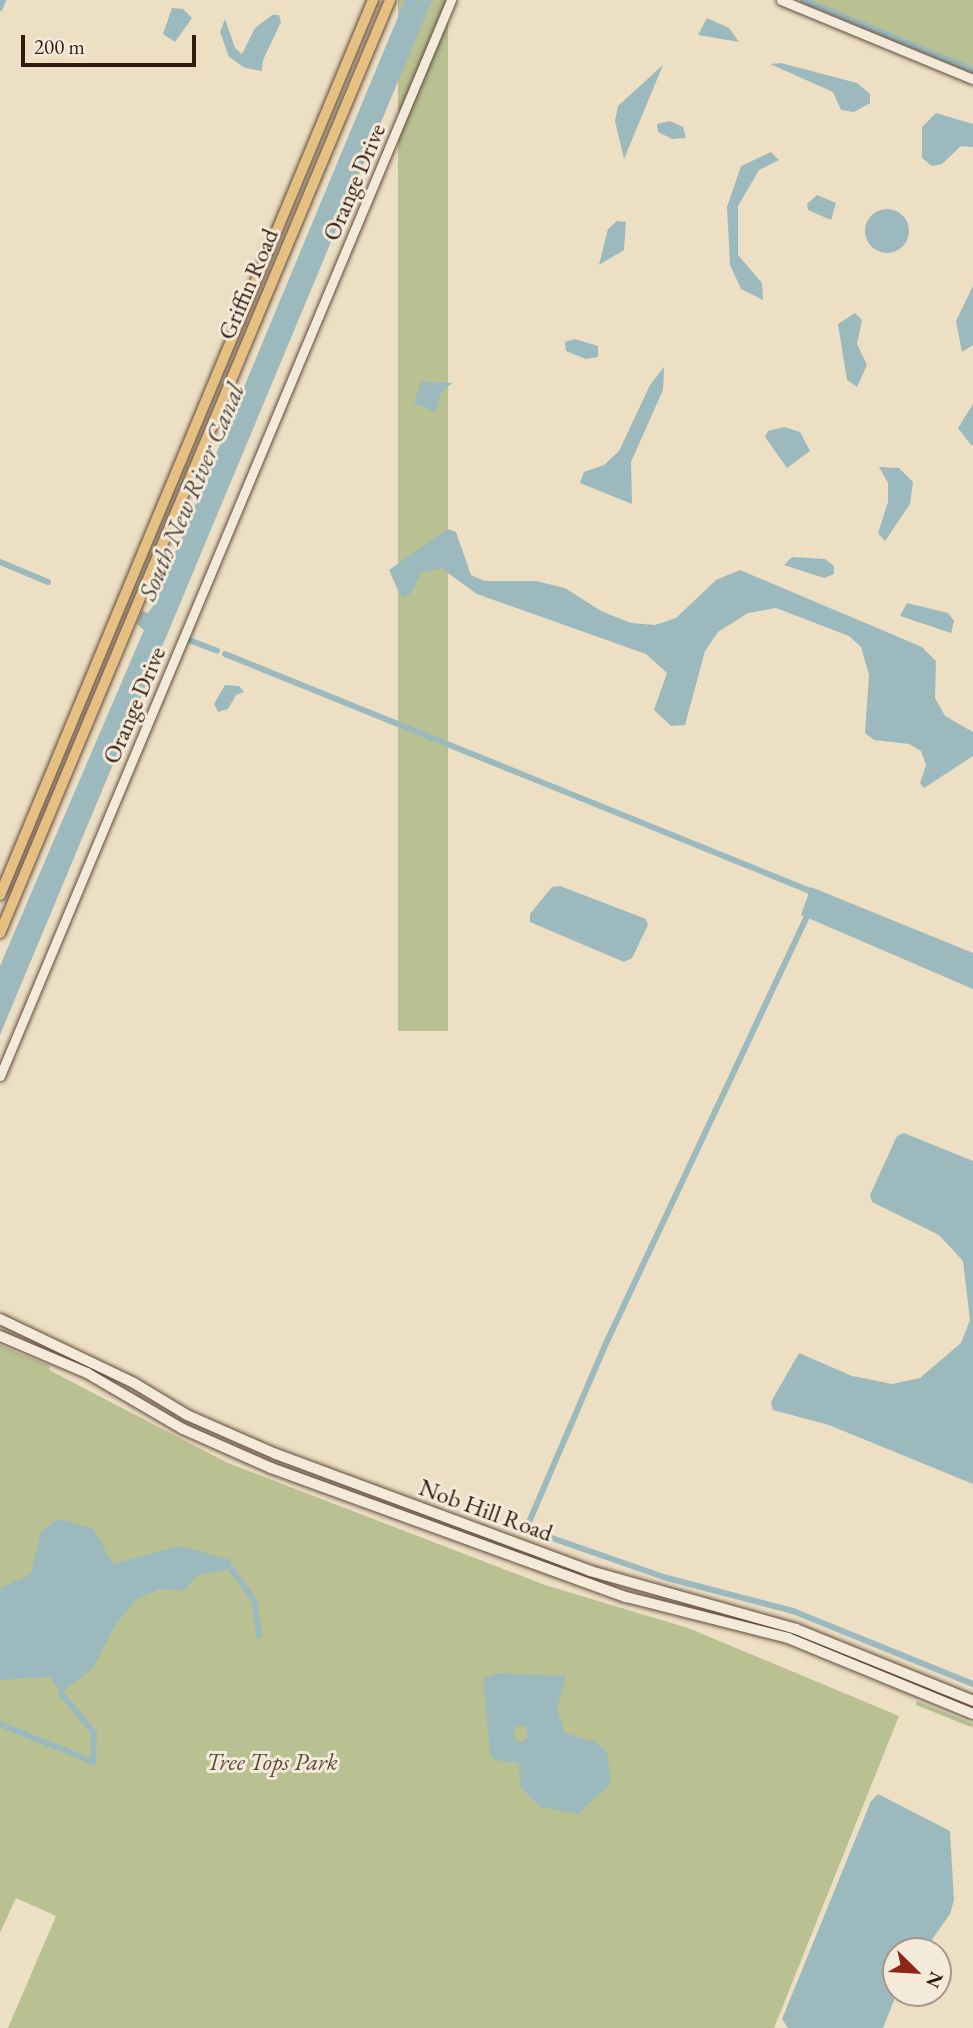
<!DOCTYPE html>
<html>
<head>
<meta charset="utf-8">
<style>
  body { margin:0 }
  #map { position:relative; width:973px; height:2028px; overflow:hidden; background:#ecdfc4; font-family:"EB Garamond",serif }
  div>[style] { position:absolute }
  .green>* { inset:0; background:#b9c193; transform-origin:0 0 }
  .water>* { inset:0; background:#9cbabd }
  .round { border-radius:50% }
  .canal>* { height:6px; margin:-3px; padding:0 3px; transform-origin:3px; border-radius:3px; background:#9cbabd }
  .roads { filter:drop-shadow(0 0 2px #614b3c) drop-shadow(0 0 2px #614b3c) }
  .tertiary>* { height:9px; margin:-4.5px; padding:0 4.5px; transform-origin:4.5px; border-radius:4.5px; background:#f3ead9 }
  .secondary>* { height:10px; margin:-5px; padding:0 5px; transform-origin:5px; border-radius:5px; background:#f3ead9 }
  .primary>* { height:10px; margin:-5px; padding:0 5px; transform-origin:5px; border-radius:5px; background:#e6c082 }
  span { translate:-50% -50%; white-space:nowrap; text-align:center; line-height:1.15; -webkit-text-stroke:6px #f3ead9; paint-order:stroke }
  .street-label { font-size:24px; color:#331a0e }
  .park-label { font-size:24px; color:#5b4c36; font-style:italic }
  .water-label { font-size:26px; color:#524a43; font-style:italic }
  .north { position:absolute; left:882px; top:1937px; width:70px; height:70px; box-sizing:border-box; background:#f3ead9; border:2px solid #a69788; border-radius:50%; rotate:114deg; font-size:19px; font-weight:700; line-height:28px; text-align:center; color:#331a0e }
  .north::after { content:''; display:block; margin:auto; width:24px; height:32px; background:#8f2418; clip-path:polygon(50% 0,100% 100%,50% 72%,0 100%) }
  .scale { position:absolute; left:21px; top:35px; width:175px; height:32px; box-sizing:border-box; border:4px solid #331a0e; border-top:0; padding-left:9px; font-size:21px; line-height:24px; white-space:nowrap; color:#331a0e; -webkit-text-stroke:5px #f3ead9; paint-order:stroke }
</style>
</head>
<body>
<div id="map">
  <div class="green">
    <i style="left:398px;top:0;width:50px;height:1031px"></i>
    <i style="clip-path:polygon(805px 0,973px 0,973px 68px)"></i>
    <i style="clip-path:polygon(0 1345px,50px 1366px,49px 1370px,228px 1463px,545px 1585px,688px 1628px,899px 1716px,774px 2028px,8px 2028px,56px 1916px,16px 1898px,0 1933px)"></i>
    <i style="left:917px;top:1701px;width:61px;height:4px;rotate:22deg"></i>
  </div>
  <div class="water">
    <i style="clip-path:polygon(405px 0,432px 0,0 1035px,0 966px,144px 630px,137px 624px,142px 611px,148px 613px,153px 606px)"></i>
    <i style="clip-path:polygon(172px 8px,183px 9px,192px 18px,175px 42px,163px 34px)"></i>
    <i style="clip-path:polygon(272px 15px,279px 15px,281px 22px,263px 60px,262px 71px,245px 68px,229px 57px,220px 32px,225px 19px,235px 48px,242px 54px,255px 28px)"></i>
    <i style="clip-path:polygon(707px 18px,729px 28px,739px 42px,698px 35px)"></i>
    <i style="clip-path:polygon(781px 63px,857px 83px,870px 94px,870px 103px,854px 112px,841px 110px,833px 92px,770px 64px)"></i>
    <i style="clip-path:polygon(663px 65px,624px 159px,615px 121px,618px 106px)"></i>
    <i style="clip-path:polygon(936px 113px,973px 124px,973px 147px,961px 146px,942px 164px,932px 166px,922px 158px,922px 127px)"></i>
    <i style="clip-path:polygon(670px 121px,683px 127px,686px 138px,672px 139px,658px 132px,657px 124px)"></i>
    <i style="clip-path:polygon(771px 152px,779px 160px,759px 170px,738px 206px,738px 255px,762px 283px,763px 300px,741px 289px,730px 265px,727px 207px,741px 166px)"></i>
    <i style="clip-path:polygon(817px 195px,836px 203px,831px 220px,808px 210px,807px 204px)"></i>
    <i class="round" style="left:865px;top:209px;width:44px;height:44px"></i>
    <i style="clip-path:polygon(617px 221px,626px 222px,624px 250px,599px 265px,608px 229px)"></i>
    <i style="clip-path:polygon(973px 286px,973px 345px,962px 352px,956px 321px)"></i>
    <i style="clip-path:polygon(855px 313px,862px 320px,857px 344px,867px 365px,857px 387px,847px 380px,838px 324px)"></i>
    <i style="clip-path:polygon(575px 339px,598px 346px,598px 357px,586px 359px,566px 351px,565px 342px)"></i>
    <i style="clip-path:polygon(664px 367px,663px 390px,631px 462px,632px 504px,580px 483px,584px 472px,604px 465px,619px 451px,650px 385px)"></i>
    <i style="clip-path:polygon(421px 382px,452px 383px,441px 393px,436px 412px,414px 403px)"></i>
    <i style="clip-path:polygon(973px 404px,973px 445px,971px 445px,958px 428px)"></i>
    <i style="clip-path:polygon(784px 427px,800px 432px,810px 451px,787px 468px,765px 437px,768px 431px)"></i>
    <i style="clip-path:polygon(879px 467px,899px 468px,913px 482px,910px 504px,885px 541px,878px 533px,888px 502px,888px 483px)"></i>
    <i style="clip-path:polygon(448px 529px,456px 532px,471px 575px,485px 581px,536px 581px,565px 588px,601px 611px,631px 623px,655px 625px,676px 618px,716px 580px,740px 570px,922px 647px,936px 661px,935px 698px,945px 716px,973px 732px,973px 756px,924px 788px,920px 783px,926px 765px,921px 751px,909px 744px,874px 740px,865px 733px,869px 675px,861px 647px,849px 636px,776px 608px,748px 613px,718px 632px,705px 651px,685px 725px,671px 726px,654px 710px,667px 673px,646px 654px,477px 594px,441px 568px,421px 573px,412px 592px,404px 598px,400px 595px,389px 570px)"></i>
    <i style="clip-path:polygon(792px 557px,825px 559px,834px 566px,834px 574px,824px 578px,784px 565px)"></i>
    <i style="clip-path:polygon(907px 603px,948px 613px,954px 621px,951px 633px,900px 616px)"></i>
    <i style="clip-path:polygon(225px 685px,239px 686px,244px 692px,236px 695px,228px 709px,218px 712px,214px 704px)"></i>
    <i style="clip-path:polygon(560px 886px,646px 919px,648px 925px,632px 958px,624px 962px,530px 922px,530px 914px,552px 887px)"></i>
    <i style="clip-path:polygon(811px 887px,973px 953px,973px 989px,801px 915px)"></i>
    <i style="clip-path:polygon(904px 1133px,973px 1161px,973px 1484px,829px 1425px,773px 1410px,771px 1402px,799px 1353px,852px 1376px,892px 1384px,920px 1378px,961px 1343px,970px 1320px,963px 1261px,939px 1235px,872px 1202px,870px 1195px,897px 1136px)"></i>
    <i style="clip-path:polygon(58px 1519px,93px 1528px,113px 1564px,180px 1546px,231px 1560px,227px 1570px,197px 1575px,184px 1591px,160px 1589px,137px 1599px,115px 1625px,93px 1668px,61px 1693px,50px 1677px,0 1680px,0 1588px,31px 1574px,41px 1531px)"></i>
    <i style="clip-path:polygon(evenodd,498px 1673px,566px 1676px,557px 1709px,565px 1733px,597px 1743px,607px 1752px,611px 1783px,578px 1814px,540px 1807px,520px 1787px,519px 1763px,494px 1760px,490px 1754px,483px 1678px,498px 1673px,525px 1725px,529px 1737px,519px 1742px,513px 1734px,516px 1727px,525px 1725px)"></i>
    <i style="clip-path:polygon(878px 1794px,950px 1831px,954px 1900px,950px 1914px,924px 1951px,896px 1951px,897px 1993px,883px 2028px,788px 2028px,782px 2019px,871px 1801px)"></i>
  </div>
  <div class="canal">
    <i style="left:803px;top:0;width:184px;rotate:22.4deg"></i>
    <i style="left:0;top:8px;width:9px;rotate:-69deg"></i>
    <i style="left:0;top:562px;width:52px;rotate:22.6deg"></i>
    <i style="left:189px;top:640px;width:30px;rotate:21deg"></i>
    <i style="left:225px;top:654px;width:631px;rotate:22.05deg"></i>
    <i style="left:810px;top:891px;width:8px;rotate:67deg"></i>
    <i style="left:809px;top:912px;width:474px;rotate:115.2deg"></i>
    <i style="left:607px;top:1341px;width:205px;rotate:113.3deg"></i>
    <i style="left:526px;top:1529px;width:149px;rotate:19.2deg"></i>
    <i style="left:667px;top:1578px;width:130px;rotate:14.7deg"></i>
    <i style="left:793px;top:1611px;width:194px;rotate:22.1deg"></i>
    <i style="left:229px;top:1566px;width:42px;rotate:53.7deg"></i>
    <i style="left:254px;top:1600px;width:36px;rotate:82deg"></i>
    <i style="left:0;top:1724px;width:100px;rotate:22.2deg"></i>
    <i style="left:93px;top:1762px;width:29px;rotate:-88deg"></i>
    <i style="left:94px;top:1733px;width:52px;rotate:-129.5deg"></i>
  </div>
  <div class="roads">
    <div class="tertiary">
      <i style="left:781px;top:0;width:208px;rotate:22.4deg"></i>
      <i style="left:0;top:1076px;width:1167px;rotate:-67.26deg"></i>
    </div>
    <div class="secondary">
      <i style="left:0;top:1319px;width:148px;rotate:25.5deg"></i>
      <i style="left:134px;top:1383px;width:62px;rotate:31.1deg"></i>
      <i style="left:187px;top:1415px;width:97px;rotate:23.7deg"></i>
      <i style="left:276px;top:1454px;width:335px;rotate:20.4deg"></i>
      <i style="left:590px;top:1571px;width:214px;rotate:15.7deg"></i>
      <i style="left:796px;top:1629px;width:191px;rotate:22.1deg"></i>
      <i style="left:0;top:1336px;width:95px;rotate:23deg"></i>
      <i style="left:87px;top:1373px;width:111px;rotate:30.3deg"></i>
      <i style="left:183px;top:1429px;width:96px;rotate:23.9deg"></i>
      <i style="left:271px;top:1468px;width:378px;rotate:20deg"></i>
      <i style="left:626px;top:1597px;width:167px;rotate:14.2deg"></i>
      <i style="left:788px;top:1638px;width:200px;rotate:22.3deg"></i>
    </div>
    <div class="primary">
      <i style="left:0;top:895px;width:970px;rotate:-67.38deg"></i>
      <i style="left:0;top:933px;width:1011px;rotate:-67.31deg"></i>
    </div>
  </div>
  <div class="street-label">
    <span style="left:354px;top:182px;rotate:-67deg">Orange Drive</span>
    <span style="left:248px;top:284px;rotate:-67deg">Griffin Road</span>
    <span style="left:134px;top:705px;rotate:-67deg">Orange Drive</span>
    <span style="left:486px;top:1510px;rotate:20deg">Nob Hill Road</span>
  </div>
  <div class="park-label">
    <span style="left:272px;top:1762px">Tree Tops Park</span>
  </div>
  <div class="water-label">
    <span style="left:192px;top:492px;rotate:-67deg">South New River Canal</span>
  </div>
  <div class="north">N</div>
  <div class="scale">200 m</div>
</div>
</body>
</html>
